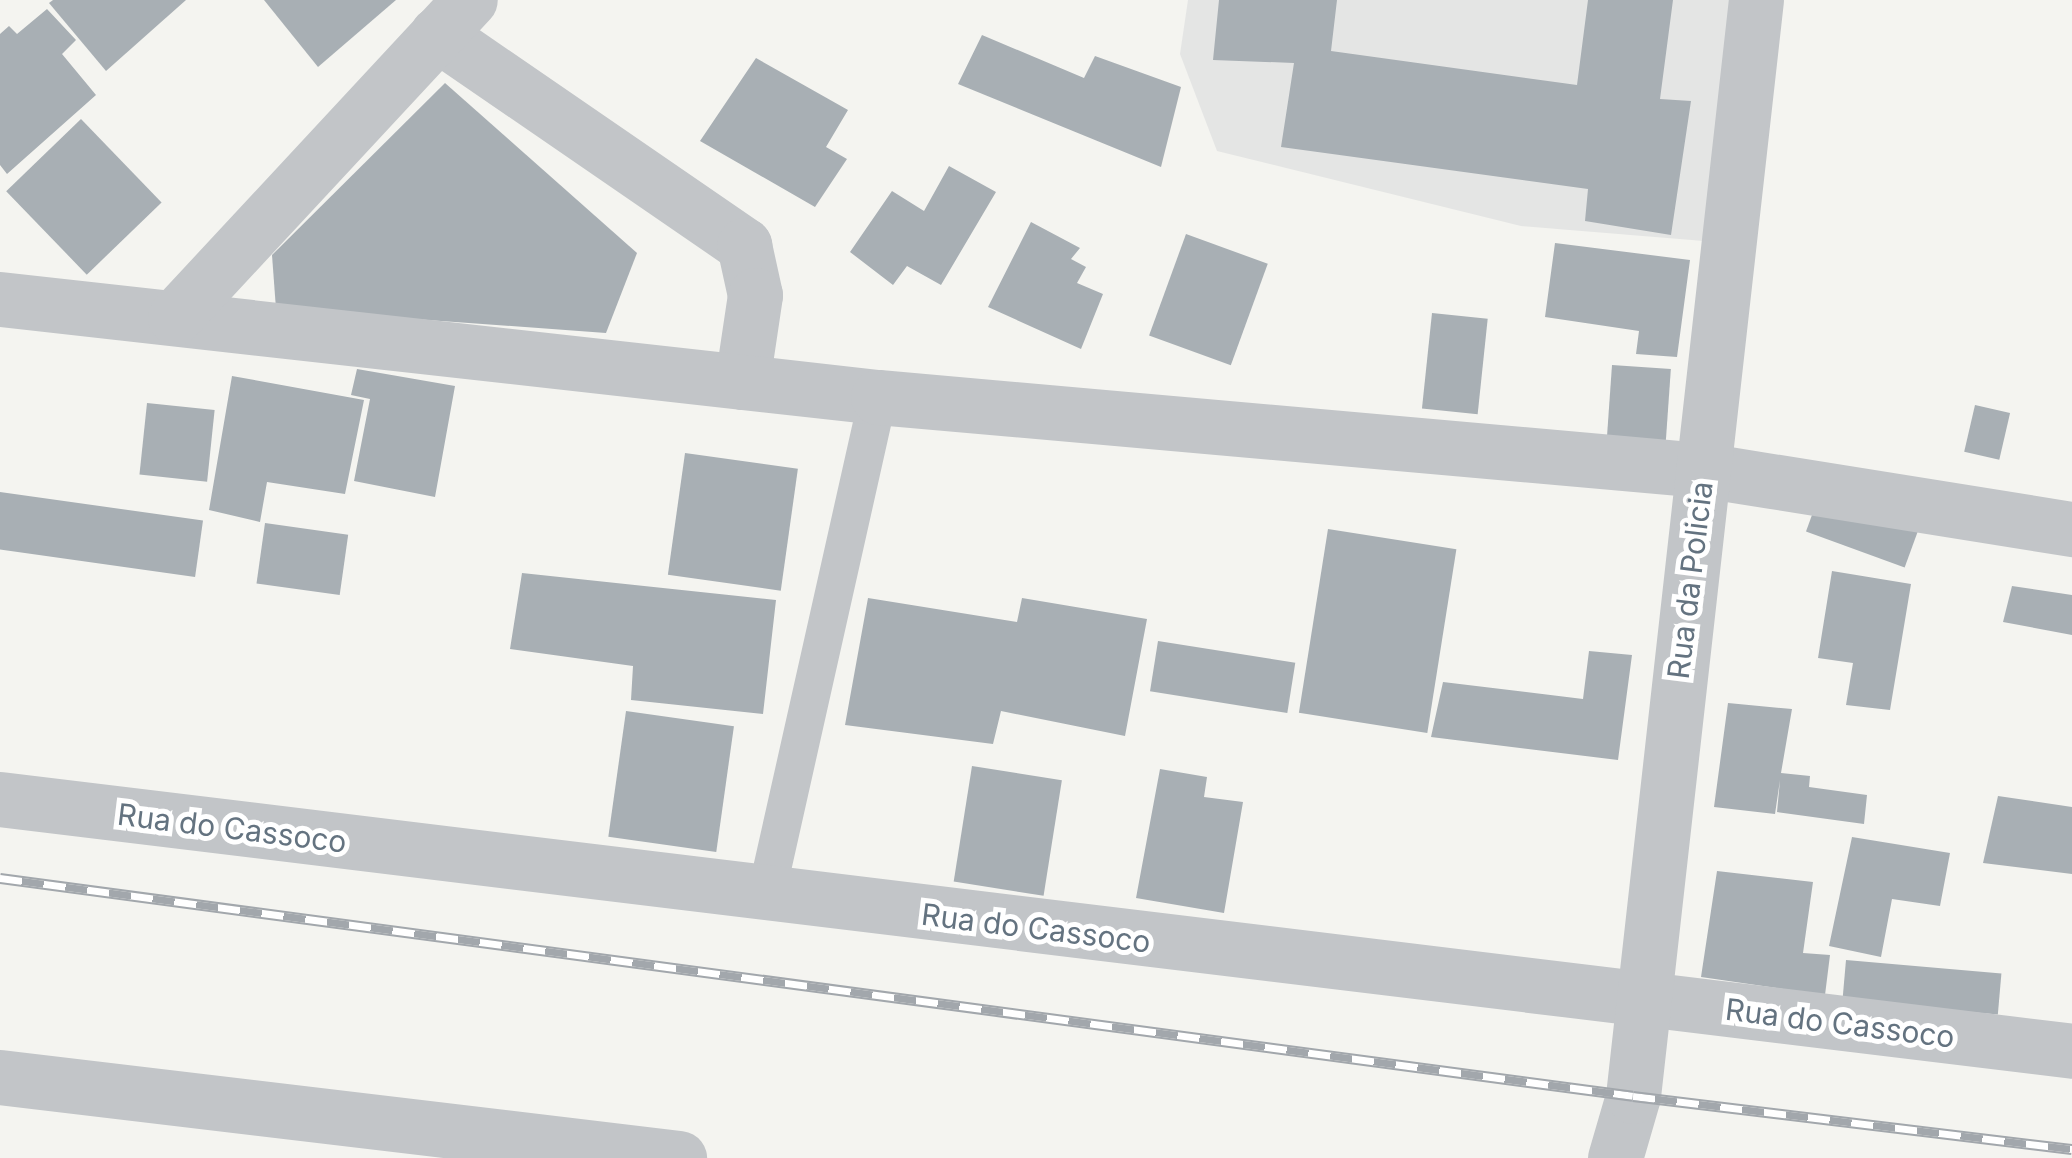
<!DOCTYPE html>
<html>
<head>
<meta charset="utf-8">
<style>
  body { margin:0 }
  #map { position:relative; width:2072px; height:1158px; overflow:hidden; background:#f4f4f0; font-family:Inter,sans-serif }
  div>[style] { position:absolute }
  .built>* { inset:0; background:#e4e5e4 }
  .building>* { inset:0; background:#a8afb4; transform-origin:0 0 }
  .service>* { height:38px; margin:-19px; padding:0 19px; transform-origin:19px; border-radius:19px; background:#c2c5c8 }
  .minor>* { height:55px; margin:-27.5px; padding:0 27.5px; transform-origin:27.5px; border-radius:27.5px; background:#c2c5c8 }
  .rail>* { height:11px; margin-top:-5.5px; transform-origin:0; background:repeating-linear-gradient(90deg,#fff 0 22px,#a2a7ac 0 44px); box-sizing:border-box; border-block:2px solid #a2a7ac }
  span { translate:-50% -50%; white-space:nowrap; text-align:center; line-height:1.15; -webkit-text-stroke:10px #fff; paint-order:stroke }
  .street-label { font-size:30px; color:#647380 }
</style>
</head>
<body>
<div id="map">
  <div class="built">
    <i style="clip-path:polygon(1188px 0,1756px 0,1728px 243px,1521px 226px,1217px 151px,1180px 54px)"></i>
  </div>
  <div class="building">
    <i style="clip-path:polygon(53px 0,186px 0,106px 71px,49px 3px)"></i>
    <i style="clip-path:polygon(264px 0,396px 0,318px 67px)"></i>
    <i style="clip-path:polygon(1219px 0,1337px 0,1331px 51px,1577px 85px,1588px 0,1673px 0,1660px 99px,1691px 101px,1671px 235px,1585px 221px,1588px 189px,1281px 147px,1294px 63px,1213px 60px)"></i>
    <i style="clip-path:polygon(47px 9px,76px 40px,62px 54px,96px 95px,7px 174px,0 165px,0 34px,9px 26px,17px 34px)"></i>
    <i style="clip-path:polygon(982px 35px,1084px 78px,1095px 56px,1181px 87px,1161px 167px,958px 84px)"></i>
    <i style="clip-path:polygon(756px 58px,848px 110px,826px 147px,847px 159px,815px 207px,700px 141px)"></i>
    <i style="clip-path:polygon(445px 83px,637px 253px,606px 333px,276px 309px,272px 255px)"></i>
    <i style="left:81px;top:119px;width:116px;height:104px;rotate:46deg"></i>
    <i style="clip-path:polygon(949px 166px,996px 192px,941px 285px,907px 266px,893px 285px,850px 252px,892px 191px,924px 211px)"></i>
    <i style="clip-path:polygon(1031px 222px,1080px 248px,1071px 259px,1086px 267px,1077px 283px,1103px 294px,1081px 349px,988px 307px)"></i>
    <i style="left:1186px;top:234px;width:87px;height:108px;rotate:20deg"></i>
    <i style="clip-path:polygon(1555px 243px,1690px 260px,1677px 357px,1636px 354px,1639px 331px,1545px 317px)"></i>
    <i style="left:1432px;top:313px;width:56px;height:96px;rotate:6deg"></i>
    <i style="left:1612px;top:365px;width:59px;height:82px;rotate:4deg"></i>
    <i style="clip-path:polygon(357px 369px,455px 386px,435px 497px,354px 481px,370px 399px,351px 395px)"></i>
    <i style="clip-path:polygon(232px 376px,364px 400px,345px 494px,267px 482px,260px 522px,209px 510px)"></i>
    <i style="left:147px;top:403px;width:68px;height:72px;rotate:6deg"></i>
    <i style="left:1975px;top:405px;width:36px;height:48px;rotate:13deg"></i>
    <i style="left:685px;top:453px;width:114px;height:123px;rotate:8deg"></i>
    <i style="left:0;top:492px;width:205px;height:57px;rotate:8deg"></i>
    <i style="left:1820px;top:493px;width:105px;height:41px;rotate:20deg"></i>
    <i style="left:265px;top:523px;width:84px;height:61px;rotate:8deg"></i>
    <i style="left:1328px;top:529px;width:130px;height:186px;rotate:9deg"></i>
    <i style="clip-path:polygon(1832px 571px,1911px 584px,1890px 710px,1846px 705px,1853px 663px,1818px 658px)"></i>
    <i style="clip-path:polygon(522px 573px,776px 600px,763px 714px,631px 700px,633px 666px,510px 649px)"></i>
    <i style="clip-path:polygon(2012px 586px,2072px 595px,2072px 635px,2003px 622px)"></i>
    <i style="clip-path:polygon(868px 598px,1017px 622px,1022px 598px,1147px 619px,1125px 736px,1001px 711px,993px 744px,845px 725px)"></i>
    <i style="left:1158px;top:641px;width:139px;height:51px;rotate:9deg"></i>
    <i style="clip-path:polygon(1589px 651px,1632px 655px,1618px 760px,1431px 737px,1443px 682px,1583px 699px)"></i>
    <i style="clip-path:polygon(1728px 703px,1792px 709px,1781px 773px,1810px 776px,1809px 787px,1867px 795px,1864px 824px,1777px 812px,1780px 780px,1775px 814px,1714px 807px)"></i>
    <i style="left:626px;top:711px;width:109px;height:127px;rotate:8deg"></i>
    <i style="left:972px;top:766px;width:91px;height:117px;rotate:9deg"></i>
    <i style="clip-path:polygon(1160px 769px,1207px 777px,1204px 797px,1243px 802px,1224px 913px,1136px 898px)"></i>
    <i style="clip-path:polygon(1998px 796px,2072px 807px,2072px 874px,1983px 863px)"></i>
    <i style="clip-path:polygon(1852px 837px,1950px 853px,1940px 906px,1892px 899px,1881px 957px,1829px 946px)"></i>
    <i style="clip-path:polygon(1717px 871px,1813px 882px,1803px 953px,1830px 955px,1825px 995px,1701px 977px)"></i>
    <i style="left:1846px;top:960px;width:156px;height:41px;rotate:5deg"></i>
  </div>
  <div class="service">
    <i style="left:766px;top:896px;width:511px;rotate:-77.35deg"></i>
  </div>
  <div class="minor">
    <i style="left:437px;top:34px;width:373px;rotate:34.5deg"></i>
    <i style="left:744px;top:245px;width:51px;rotate:77.6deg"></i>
    <i style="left:755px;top:295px;width:88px;rotate:98.5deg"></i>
    <i style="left:0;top:299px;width:883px;rotate:6.37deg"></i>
    <i style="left:878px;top:397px;width:828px;rotate:5.06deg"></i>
    <i style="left:1703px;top:470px;width:374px;rotate:9.1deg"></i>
    <i style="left:175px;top:317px;width:433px;rotate:-47.1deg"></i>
    <i style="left:0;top:799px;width:2087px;rotate:6.93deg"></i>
    <i style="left:0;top:1077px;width:684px;rotate:6.8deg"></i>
    <i style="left:1615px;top:1158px;width:65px;rotate:-73.8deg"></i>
    <i style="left:1633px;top:1096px;width:1103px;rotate:-83.6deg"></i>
  </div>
  <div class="rail">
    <i style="left:0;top:878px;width:1647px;rotate:7.6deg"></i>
    <i style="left:1633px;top:1096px;width:442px;rotate:6.9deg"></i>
  </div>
  <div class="street-label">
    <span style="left:1690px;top:580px;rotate:-83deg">Rua da Policia</span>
    <span style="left:232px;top:828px;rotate:7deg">Rua do Cassoco</span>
    <span style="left:1036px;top:928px;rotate:7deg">Rua do Cassoco</span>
    <span style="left:1840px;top:1023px;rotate:7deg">Rua do Cassoco</span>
  </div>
</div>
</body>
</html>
